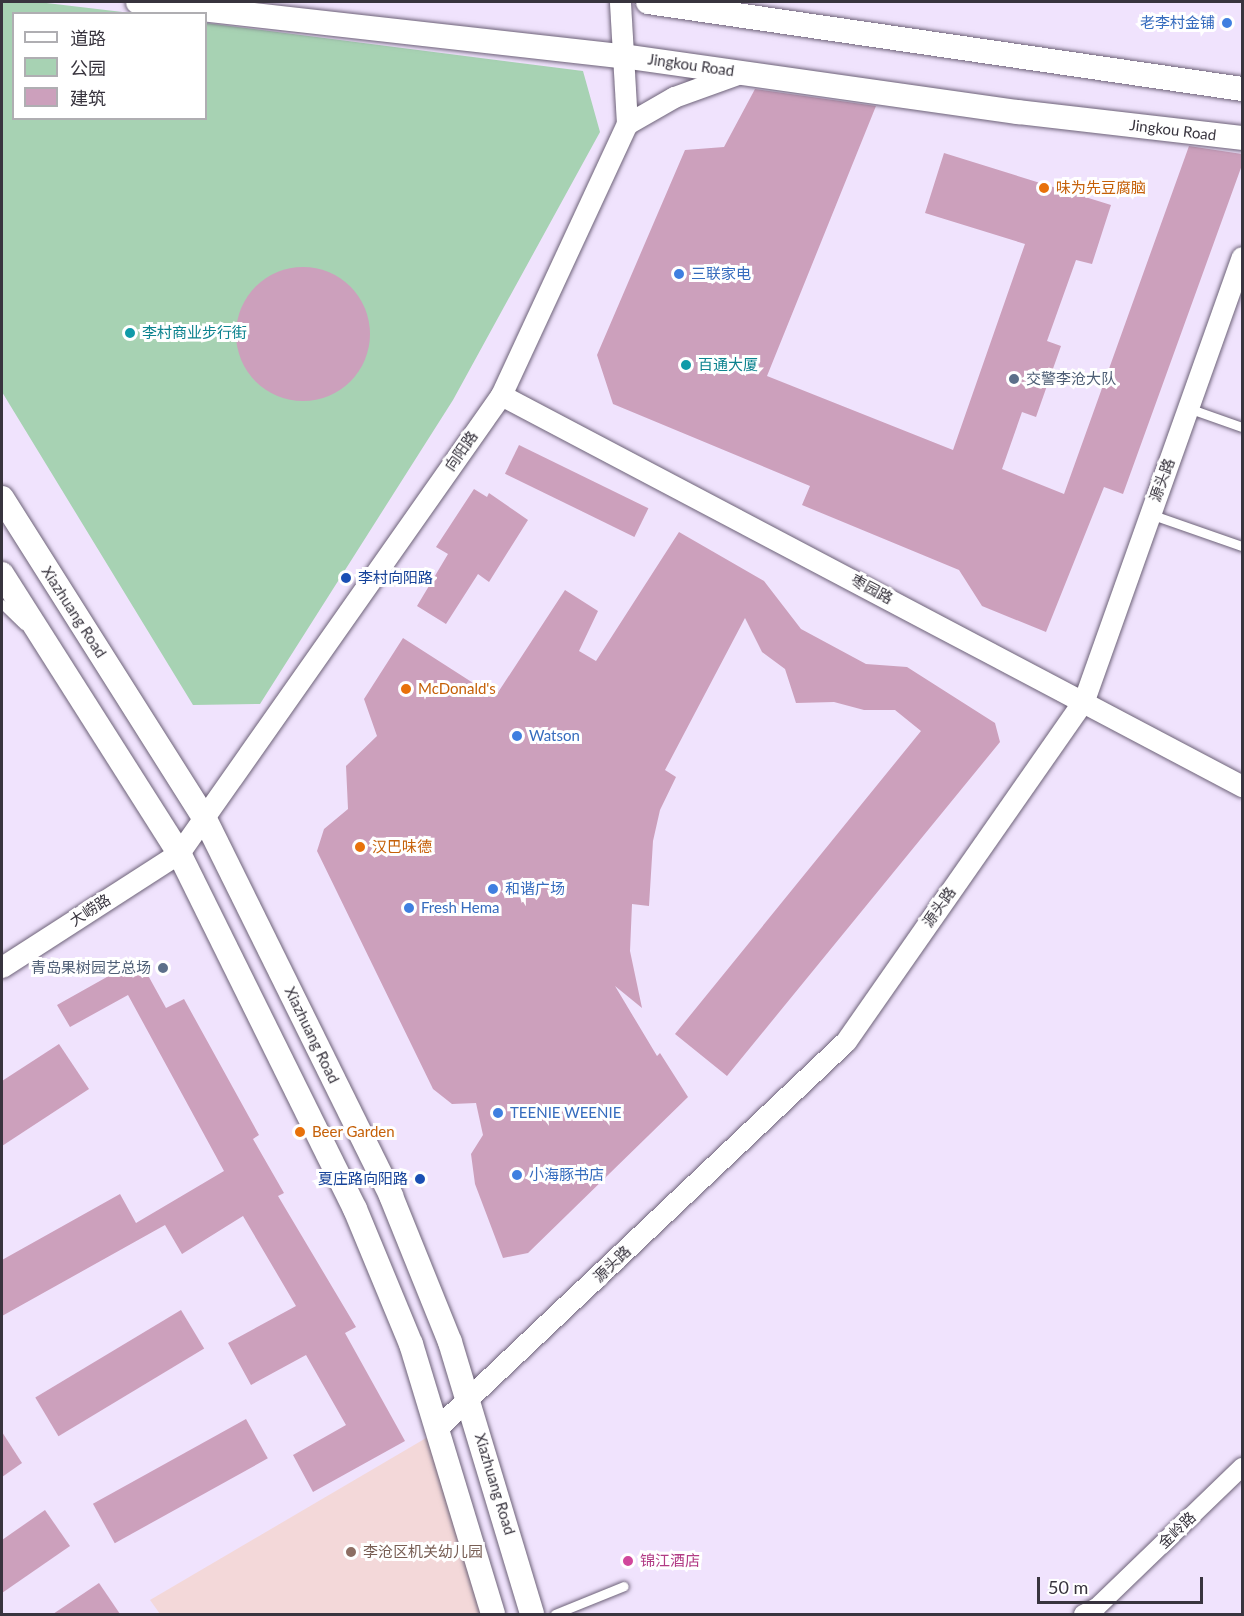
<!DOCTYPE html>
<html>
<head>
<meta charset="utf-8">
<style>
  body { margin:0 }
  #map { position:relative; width:1244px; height:1616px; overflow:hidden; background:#f0e3fd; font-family:Lato,"Noto Sans SC",sans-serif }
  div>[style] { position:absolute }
  .education>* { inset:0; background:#f3d8d9 }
  .green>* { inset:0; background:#a7d2b3 }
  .building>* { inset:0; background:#cca0bc; transform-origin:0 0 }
  .round { border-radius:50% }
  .roads { filter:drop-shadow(0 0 2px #6d6278) drop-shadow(0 0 2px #6d6278) }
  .service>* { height:9px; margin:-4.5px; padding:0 4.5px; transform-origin:4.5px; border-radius:4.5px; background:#fff }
  .minor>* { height:18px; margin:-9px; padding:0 9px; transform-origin:9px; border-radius:9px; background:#fff }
  .tertiary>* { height:21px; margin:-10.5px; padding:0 10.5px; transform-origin:10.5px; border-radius:10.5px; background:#fff }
  .secondary>* { height:24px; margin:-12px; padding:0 12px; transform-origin:12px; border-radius:12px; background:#fff }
  .dots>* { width:16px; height:16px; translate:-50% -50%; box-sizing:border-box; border:3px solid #fff; border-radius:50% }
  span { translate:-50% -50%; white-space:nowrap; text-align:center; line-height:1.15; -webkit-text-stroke:6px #fff; paint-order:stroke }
  .shop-label { font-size:15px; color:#366cbe }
  .right { translate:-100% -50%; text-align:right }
  .left { translate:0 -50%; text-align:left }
  .street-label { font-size:15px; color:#38343e }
  .food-label { font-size:15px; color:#c56008 }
  .culture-label { font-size:15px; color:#0d838f }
  .service-label { font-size:15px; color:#4e5e75 }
  .transit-label { font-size:15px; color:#164399 }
  .education-label { font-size:15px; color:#785e54 }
  .hotel-label { font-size:15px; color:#b23c85 }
  .frame { position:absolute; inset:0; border:3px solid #38343e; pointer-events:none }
  .legend { position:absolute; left:12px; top:12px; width:195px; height:108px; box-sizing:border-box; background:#fff; border:2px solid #afaeb2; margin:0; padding:8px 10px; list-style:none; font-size:18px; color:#38343e }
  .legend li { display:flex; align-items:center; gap:12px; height:30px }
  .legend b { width:30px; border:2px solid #afaeb2 }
  .scale { position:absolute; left:1037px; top:1577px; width:166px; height:27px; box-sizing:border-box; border:3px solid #38343e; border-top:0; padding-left:8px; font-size:18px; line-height:21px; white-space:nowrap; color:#38343e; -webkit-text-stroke:4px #fff; paint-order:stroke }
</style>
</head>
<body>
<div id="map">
  <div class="education">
    <i style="clip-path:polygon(438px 1431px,486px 1614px,160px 1614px,150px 1600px)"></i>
  </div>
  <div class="green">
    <i style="clip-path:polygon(2px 2px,38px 2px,131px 13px,14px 14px,14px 118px,206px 118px,206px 23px,583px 71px,600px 132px,453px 400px,260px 704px,193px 705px,2px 392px)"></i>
  </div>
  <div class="building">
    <i style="clip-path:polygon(755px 89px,876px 106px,767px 376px,953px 450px,1025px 244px,925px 213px,944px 153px,1111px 205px,1092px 264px,1076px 260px,1047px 341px,1061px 346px,1036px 417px,1022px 412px,1002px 469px,1064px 494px,1189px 146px,1242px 154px,1242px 165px,1123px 494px,1104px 487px,1046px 632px,982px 606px,959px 570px,802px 505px,810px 486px,613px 404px,597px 355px,685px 150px,724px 147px)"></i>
    <i class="round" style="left:236px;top:267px;width:134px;height:134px"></i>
    <i style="left:519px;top:445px;width:144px;height:32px;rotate:26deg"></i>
    <i style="clip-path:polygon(474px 489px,487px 497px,489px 493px,528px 520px,489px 582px,478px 574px,446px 624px,417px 606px,448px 554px,436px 547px)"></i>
    <i style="clip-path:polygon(679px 532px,764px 581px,801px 629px,866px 664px,907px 667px,995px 723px,1000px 742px,727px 1076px,675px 1034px,921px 731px,895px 710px,864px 710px,834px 702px,796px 703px,785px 669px,762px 652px,745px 618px,665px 770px,676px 777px,660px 810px,653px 841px,649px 906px,632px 904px,630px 951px,642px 1008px,615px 986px,657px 1056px,660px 1053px,688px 1097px,528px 1253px,503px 1258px,475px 1184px,471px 1154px,483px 1135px,476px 1103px,452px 1104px,433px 1089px,317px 851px,324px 829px,348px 809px,346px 766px,377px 736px,364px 699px,403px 638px,495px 697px,565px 590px,598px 611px,579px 651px,596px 661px)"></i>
    <i style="clip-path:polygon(139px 959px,166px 1008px,184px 999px,259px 1135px,253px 1139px,284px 1193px,278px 1196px,356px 1327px,345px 1333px,405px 1441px,313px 1492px,293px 1455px,346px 1425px,306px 1355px,251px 1385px,228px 1343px,296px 1306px,243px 1216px,182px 1254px,165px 1225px,2px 1316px,2px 1260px,120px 1194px,136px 1223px,224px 1171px,128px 995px,70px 1027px,57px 1005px)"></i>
    <i style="clip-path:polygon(59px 1044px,89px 1089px,2px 1146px,2px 1081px)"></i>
    <i style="left:181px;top:1310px;width:45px;height:170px;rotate:59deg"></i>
    <i style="left:246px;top:1419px;width:45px;height:175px;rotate:61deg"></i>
    <i style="clip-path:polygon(2px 1432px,22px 1463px,2px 1477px)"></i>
    <i style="clip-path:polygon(45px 1510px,70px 1546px,2px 1593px,2px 1540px)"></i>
    <i style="clip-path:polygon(99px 1583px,120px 1614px,53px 1614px)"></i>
  </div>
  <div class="roads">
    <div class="service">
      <i style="left:1188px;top:408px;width:57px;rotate:19.4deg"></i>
      <i style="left:1150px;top:514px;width:97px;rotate:19.2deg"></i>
      <i style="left:2px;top:604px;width:30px;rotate:44deg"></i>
      <i style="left:555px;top:1614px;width:74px;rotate:-22.1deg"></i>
    </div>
    <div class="minor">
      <i style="left:1083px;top:1614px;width:16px;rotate:-27deg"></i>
      <i style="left:1097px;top:1607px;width:202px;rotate:-44deg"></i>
    </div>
    <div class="tertiary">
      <i style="left:627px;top:124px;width:54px;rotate:-29.9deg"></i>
      <i style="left:674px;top:97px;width:73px;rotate:-19.9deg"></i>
      <i style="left:501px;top:395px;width:838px;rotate:27.82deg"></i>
      <i style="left:2px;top:967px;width:211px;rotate:-32.8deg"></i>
      <i style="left:179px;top:853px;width:560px;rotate:-54.89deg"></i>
      <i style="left:501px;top:395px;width:299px;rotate:-65.1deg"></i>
      <i style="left:627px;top:124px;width:122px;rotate:-93.3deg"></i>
      <i style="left:439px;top:1426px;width:560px;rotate:-43.41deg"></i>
      <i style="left:846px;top:1041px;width:416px;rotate:-55.1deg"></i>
      <i style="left:1084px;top:700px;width:470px;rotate:-70.4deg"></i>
    </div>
    <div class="secondary">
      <i style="left:138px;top:2px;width:488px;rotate:6.4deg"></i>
      <i style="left:623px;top:56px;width:399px;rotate:8.1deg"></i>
      <i style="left:1018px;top:112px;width:226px;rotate:6.6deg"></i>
      <i style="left:648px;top:2px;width:600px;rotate:8.33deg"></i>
      <i style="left:2px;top:498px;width:378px;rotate:57.7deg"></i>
      <i style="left:204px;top:817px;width:423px;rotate:63.7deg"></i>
      <i style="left:391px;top:1196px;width:157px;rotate:68deg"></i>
      <i style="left:450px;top:1342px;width:284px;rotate:73.2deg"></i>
      <i style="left:2px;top:574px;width:330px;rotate:57.6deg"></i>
      <i style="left:179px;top:853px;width:397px;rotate:63.7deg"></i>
      <i style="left:355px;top:1209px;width:146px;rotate:67.5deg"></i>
      <i style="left:411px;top:1344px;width:282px;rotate:73.1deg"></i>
    </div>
  </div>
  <div class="dots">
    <i style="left:1227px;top:23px;background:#3f7fe0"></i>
    <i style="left:1044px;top:188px;background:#e8710a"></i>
    <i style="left:679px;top:274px;background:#3f7fe0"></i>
    <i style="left:130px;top:333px;background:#0f9aa8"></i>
    <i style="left:686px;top:365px;background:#0f9aa8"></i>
    <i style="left:1014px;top:379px;background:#5c6f8a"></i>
    <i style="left:346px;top:578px;background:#1a4fb4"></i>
    <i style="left:406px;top:689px;background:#e8710a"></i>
    <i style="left:517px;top:736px;background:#3f7fe0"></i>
    <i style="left:360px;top:847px;background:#e8710a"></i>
    <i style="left:493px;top:889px;background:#3f7fe0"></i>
    <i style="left:409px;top:908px;background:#3f7fe0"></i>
    <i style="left:163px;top:968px;background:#5c6f8a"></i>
    <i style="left:498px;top:1113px;background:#3f7fe0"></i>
    <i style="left:300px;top:1132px;background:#e8710a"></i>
    <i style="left:517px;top:1175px;background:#3f7fe0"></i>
    <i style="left:420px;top:1179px;background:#1a4fb4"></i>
    <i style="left:351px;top:1552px;background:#8d6e63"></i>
    <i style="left:628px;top:1561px;background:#d1479c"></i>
  </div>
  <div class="shop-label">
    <span class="right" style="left:1215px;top:23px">老李村金铺</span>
    <span class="left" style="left:691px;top:274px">三联家电</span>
    <span class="left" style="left:529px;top:736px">Watson</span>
    <span class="left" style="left:505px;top:889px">和谐广场</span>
    <span class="left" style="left:421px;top:908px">Fresh Hema</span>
    <span class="left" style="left:510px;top:1113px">TEENIE WEENIE</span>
    <span class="left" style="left:529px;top:1175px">小海豚书店</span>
  </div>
  <div class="street-label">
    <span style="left:691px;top:65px;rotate:8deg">Jingkou Road</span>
    <span style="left:1173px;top:130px;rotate:7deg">Jingkou Road</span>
    <span style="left:461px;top:451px;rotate:-55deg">向阳路</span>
    <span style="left:1162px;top:480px;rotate:-70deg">源头路</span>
    <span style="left:872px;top:589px;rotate:28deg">枣园路</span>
    <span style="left:74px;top:612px;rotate:57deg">Xiazhuang Road</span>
    <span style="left:939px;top:907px;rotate:-55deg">源头路</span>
    <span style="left:90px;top:910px;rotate:-33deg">大崂路</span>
    <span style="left:312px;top:1035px;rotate:64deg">Xiazhuang Road</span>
    <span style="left:612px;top:1264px;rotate:-44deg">源头路</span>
    <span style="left:495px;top:1484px;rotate:73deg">Xiazhuang Road</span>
    <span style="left:1177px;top:1530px;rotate:-44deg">金岭路</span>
  </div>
  <div class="food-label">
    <span class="left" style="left:1056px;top:188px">味为先豆腐脑</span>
    <span class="left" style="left:418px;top:689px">McDonald's</span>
    <span class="left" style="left:372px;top:847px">汉巴味德</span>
    <span class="left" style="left:312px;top:1132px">Beer Garden</span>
  </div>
  <div class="culture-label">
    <span class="left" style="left:142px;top:333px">李村商业步行街</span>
    <span class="left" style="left:698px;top:365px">百通大厦</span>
  </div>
  <div class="service-label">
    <span class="left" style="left:1026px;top:379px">交警李沧大队</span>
    <span class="right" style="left:151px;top:968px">青岛果树园艺总场</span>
  </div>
  <div class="transit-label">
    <span class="left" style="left:358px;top:578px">李村向阳路</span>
    <span class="right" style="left:408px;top:1179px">夏庄路向阳路</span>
  </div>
  <div class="education-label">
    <span class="left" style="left:363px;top:1552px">李沧区机关幼儿园</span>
  </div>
  <div class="hotel-label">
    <span class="left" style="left:640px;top:1561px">锦江酒店</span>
  </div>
  <div class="frame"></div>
  <ul class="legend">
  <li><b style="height:8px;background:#fff"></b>道路</li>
  <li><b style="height:16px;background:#a7d2b3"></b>公园</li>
  <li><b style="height:16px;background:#cca0bc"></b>建筑</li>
  </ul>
  <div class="scale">50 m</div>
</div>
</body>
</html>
